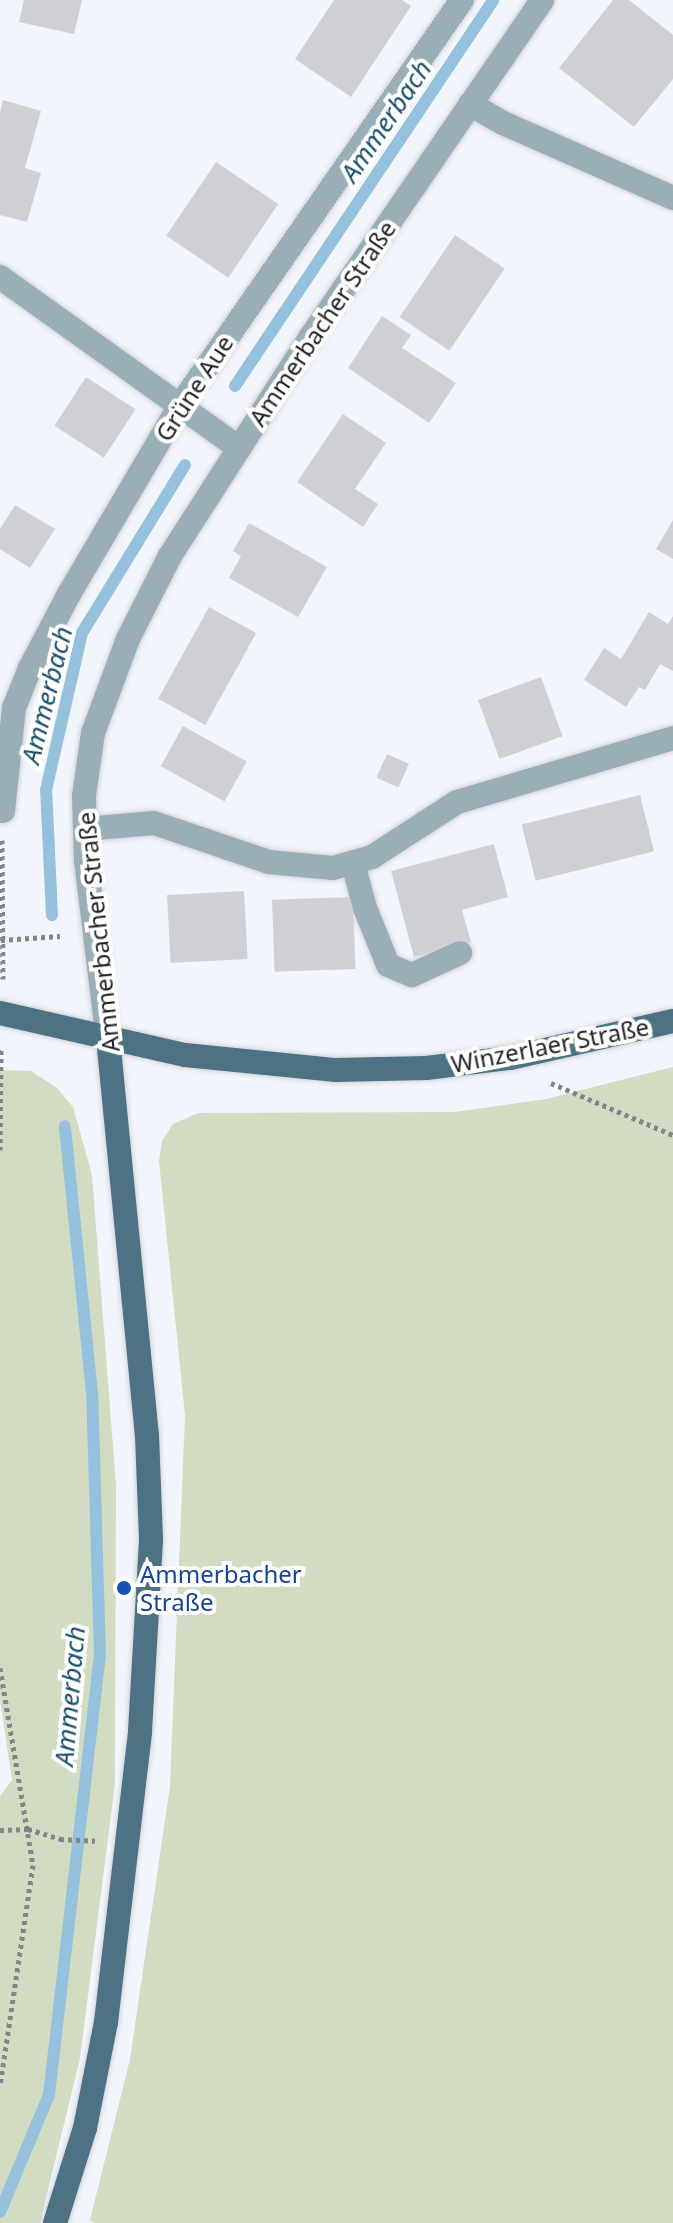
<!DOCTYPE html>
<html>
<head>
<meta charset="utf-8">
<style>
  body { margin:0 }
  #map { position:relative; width:673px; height:2223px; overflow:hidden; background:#f3f5fc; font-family:"Noto Sans",sans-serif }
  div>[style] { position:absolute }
  .green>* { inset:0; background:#d1dcc2 }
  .stream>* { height:12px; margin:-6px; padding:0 6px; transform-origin:6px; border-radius:6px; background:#96c1dc }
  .building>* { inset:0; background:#ced0d6; transform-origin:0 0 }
  .path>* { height:5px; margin-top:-2.5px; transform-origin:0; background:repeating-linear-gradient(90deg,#838589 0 4px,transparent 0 8px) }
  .roads { filter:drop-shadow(0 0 2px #d1d3d9) drop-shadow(0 0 2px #d1d3d9) }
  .minor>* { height:24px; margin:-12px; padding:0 12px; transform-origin:12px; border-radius:12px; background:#9aaeb8 }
  .major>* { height:24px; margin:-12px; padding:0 12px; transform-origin:12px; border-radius:12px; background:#4d7284 }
  .dots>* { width:22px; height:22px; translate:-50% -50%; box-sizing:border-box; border:4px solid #fff; border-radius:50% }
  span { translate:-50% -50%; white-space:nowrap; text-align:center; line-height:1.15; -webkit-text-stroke:8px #fff; paint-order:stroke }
  .street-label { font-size:24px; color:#1f2022 }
  .transit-label { font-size:24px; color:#164399 }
  .left { translate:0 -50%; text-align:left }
  .water-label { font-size:26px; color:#194e6a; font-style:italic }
</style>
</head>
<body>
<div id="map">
  <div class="green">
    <i style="clip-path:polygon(673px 1067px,673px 2223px,95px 2223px,90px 2220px,130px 2059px,170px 1786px,185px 1415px,159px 1161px,162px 1141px,173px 1124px,198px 1113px,455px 1112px,546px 1099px)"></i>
    <i style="clip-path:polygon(0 1070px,31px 1071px,57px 1088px,73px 1107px,92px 1175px,116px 1485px,115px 1784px,80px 2058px,40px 2223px,0 2223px,0 1796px,12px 1780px,0 1699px)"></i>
  </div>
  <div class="stream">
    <i style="left:235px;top:386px;width:464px;rotate:-56.2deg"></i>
    <i style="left:52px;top:915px;width:125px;rotate:-92.7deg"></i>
    <i style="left:46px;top:790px;width:161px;rotate:-77.1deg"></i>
    <i style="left:82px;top:633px;width:197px;rotate:-58.5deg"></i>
    <i style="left:0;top:2212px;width:127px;rotate:-67.3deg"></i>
    <i style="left:49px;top:2095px;width:442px;rotate:-83.4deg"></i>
    <i style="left:100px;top:1656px;width:263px;rotate:-91.7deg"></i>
    <i style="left:92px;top:1393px;width:268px;rotate:-95.8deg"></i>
  </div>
  <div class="building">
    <i style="clip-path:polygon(24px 0,82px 0,74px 34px,19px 22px)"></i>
    <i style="clip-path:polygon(334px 0,402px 0,411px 6px,351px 97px,295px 59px)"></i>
    <i style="clip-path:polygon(613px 0,629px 0,673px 35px,673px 79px,634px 127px,559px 68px)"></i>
    <i style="clip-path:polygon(3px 100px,41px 111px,25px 168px,41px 173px,27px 222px,0 215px,0 112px)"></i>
    <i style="left:216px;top:162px;width:75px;height:89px;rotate:34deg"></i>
    <i style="left:455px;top:235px;width:60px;height:99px;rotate:34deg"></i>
    <i style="clip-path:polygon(382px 316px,411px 335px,402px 348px,456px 383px,429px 423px,348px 368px)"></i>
    <i style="left:86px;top:377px;width:59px;height:58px;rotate:33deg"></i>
    <i style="clip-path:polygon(343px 414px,386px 443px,355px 489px,378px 504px,363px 527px,297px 482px)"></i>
    <i style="clip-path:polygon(15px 505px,55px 529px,30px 568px,0 549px,0 529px)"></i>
    <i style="clip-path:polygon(673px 520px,673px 559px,656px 549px)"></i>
    <i style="clip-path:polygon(249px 523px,327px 567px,298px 617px,229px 578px,241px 556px,233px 551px)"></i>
    <i style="left:209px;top:607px;width:54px;height:105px;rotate:29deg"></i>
    <i style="clip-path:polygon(649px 612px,668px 624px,673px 616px,673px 671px,660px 664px,645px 690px,639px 687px,626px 707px,584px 680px,604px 648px,621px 659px)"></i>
    <i style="left:541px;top:677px;width:63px;height:67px;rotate:70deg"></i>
    <i style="left:183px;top:726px;width:73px;height:46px;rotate:29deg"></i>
    <i style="left:387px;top:754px;width:24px;height:26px;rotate:24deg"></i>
    <i style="left:640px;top:795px;width:58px;height:122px;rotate:76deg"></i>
    <i style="clip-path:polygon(494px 844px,508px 897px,462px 910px,471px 942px,414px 957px,391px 871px)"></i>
    <i style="left:244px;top:891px;width:68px;height:77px;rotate:87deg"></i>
    <i style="left:353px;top:897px;width:72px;height:81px;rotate:88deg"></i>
  </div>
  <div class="path">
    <i style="left:2px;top:840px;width:139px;rotate:89.6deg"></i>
    <i style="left:1px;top:940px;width:59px;rotate:-3.9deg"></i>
    <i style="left:551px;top:1083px;width:133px;rotate:23.1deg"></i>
    <i style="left:0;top:1150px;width:103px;rotate:-89.4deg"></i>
    <i style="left:0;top:1668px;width:200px;rotate:80.5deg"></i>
    <i style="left:33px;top:1865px;width:223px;rotate:98.5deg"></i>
    <i style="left:0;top:1830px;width:28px;rotate:-2deg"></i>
    <i style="left:28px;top:1829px;width:34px;rotate:17deg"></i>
    <i style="left:60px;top:1839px;width:35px;rotate:3deg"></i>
  </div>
  <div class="roads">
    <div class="minor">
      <i style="left:470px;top:104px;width:38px;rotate:30deg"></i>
      <i style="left:503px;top:123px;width:186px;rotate:23.8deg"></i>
      <i style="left:0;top:277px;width:294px;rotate:35.6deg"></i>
      <i style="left:3px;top:811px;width:104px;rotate:-83.9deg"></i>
      <i style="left:14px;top:708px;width:43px;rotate:-68.2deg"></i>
      <i style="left:30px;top:668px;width:84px;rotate:-62.2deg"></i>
      <i style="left:69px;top:594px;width:217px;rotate:-59.5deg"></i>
      <i style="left:179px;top:407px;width:496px;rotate:-55.2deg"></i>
      <i style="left:85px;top:829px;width:69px;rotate:-5deg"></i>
      <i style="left:154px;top:823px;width:121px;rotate:18.7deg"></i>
      <i style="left:269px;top:862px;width:64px;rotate:5.4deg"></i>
      <i style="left:333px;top:868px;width:41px;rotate:-15.8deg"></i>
      <i style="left:372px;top:857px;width:101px;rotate:-32.9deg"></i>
      <i style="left:457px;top:802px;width:225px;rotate:-16.5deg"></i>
      <i style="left:353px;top:863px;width:47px;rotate:75.1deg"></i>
      <i style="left:365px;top:908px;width:61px;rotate:68deg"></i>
      <i style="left:388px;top:965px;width:26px;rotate:23deg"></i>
      <i style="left:412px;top:975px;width:53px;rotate:-24.6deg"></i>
      <i style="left:108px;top:1040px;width:180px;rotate:-97deg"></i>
      <i style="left:86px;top:861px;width:65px;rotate:-91.8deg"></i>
      <i style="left:84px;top:796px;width:64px;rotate:-81.9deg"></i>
      <i style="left:93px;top:733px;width:100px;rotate:-69.6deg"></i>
      <i style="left:128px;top:639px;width:93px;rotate:-63.2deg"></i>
      <i style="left:170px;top:556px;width:259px;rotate:-57.3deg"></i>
      <i style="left:310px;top:338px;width:410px;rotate:-55.5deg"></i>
    </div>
    <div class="major">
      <i style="left:0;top:1013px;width:190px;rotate:12.8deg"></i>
      <i style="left:185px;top:1055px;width:152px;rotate:5.7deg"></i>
      <i style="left:336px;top:1070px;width:90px;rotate:-1.3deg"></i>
      <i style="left:426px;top:1068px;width:85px;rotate:-6.8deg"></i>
      <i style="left:510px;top:1058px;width:167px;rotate:-12.8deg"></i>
      <i style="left:55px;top:2223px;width:100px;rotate:-72.5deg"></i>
      <i style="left:85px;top:2128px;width:108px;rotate:-78.8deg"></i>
      <i style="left:106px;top:2022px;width:293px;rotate:-83.3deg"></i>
      <i style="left:140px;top:1731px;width:192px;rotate:-86.7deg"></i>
      <i style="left:151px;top:1539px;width:103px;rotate:-92.2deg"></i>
      <i style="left:147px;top:1436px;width:398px;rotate:-95.6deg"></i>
    </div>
  </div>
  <div class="dots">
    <i style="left:124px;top:1588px;background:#1a4fb4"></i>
  </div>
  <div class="street-label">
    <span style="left:322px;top:323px;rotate:-56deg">Ammerbacher Straße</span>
    <span style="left:194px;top:388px;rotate:-57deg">Grüne Aue</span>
    <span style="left:98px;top:932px;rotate:-96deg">Ammerbacher Straße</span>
    <span style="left:550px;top:1045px;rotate:-11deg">Winzerlaer Straße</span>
  </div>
  <div class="transit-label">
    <span class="left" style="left:140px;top:1588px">Ammerbacher<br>Straße</span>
  </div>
  <div class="water-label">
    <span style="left:386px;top:121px;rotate:-56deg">Ammerbach</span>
    <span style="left:47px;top:695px;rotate:-76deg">Ammerbach</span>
    <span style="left:70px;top:1696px;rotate:-85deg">Ammerbach</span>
  </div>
</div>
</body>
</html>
